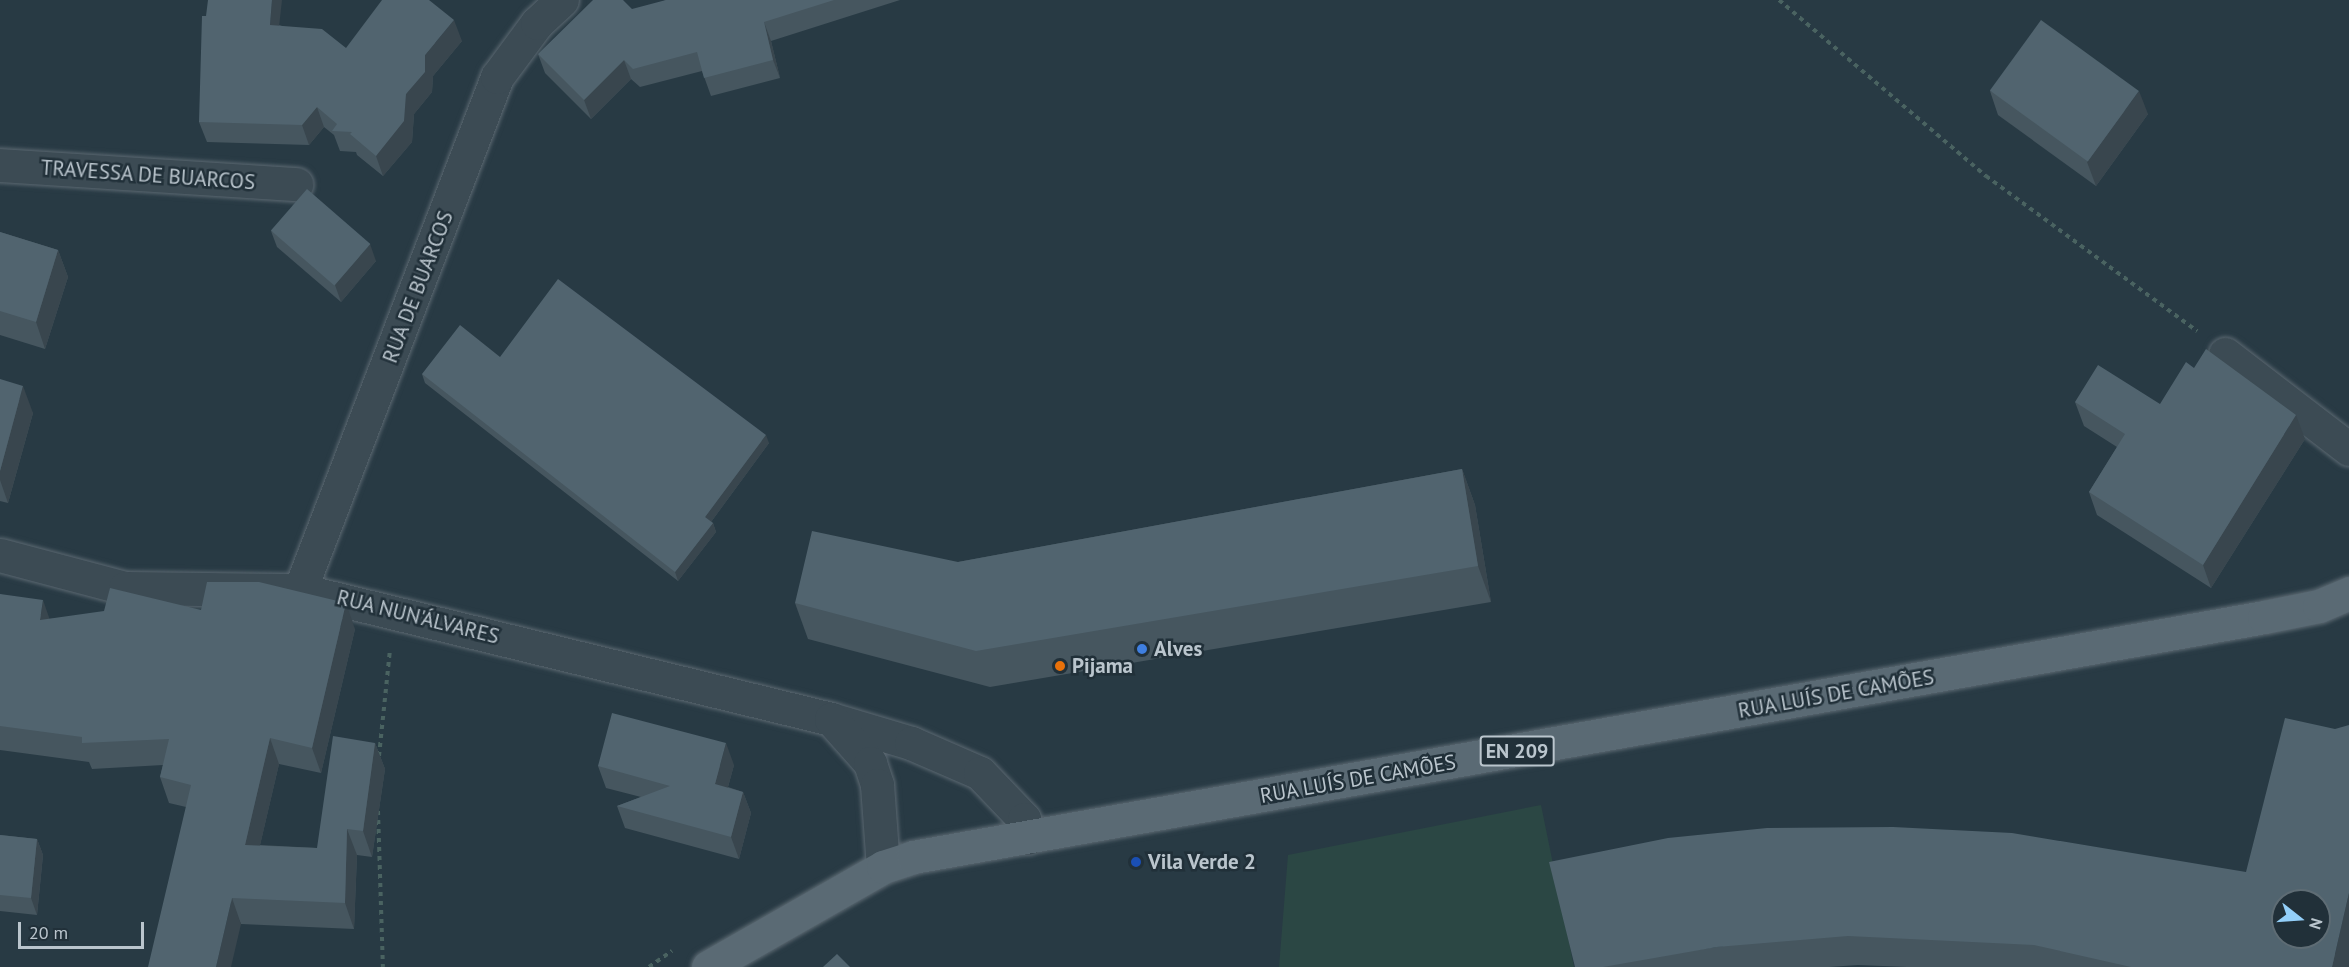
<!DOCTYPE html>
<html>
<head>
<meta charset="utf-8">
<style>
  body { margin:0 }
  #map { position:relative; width:2349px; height:967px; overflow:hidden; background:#283a44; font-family:"PT Sans",sans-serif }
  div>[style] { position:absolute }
  .green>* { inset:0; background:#2b4744 }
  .path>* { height:4px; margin-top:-2px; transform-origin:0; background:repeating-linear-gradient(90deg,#4a6361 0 4.5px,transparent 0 9px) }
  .roads { filter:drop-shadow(0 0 2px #5b6871) drop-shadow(0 0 2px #5b6871) }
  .street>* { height:33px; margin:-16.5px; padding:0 16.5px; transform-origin:16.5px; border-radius:16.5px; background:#3c4b54 }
  .primary>* { height:33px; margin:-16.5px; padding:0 16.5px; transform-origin:16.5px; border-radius:16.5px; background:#5a6a74 }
  .wall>* { inset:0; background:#46565f }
  .shaded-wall>* { inset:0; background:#39464e }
  .building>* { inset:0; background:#51646f; transform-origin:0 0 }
  .dots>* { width:16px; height:16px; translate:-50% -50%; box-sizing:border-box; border:3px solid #213039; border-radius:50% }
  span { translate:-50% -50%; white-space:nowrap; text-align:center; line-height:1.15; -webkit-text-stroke:5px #213039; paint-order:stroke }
  .shield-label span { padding:2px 4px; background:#213039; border:2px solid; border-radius:4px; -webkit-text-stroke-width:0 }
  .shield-label { font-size:20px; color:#bac5cd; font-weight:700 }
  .street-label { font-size:21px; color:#bac5cd }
  .poi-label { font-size:21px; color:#bac5cd; font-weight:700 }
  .left { translate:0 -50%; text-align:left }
  .north { position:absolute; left:2271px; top:889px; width:60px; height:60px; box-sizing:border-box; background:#213039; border:2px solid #5e6c74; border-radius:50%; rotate:107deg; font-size:16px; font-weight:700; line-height:24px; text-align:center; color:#bac5cd }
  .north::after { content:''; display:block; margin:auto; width:21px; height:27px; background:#93cff9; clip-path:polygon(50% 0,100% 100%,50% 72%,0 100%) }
  .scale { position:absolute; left:18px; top:922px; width:126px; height:27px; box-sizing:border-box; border:3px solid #bac5cd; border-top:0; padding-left:8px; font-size:18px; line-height:21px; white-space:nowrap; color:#bac5cd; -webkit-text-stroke:4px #213039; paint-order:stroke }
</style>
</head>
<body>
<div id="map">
  <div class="green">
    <i style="clip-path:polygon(1541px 805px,1574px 967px,1279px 967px,1288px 855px)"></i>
  </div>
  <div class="path">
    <i style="left:1779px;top:0;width:272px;rotate:40.4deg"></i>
    <i style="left:1986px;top:176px;width:262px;rotate:36.3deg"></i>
    <i style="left:379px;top:756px;width:107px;rotate:-84.1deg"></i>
    <i style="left:378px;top:811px;width:156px;rotate:88.2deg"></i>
    <i style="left:649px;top:967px;width:28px;rotate:-35deg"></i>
  </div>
  <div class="roads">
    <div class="street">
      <i style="left:0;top:165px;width:297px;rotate:3.7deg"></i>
      <i style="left:2225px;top:354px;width:156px;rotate:37.5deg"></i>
      <i style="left:0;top:555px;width:129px;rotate:14.8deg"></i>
      <i style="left:125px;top:588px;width:175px;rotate:0.7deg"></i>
      <i style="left:300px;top:590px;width:546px;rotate:13.65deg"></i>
      <i style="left:831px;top:719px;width:84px;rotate:16.7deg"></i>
      <i style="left:911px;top:743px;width:75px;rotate:23.5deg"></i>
      <i style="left:980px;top:773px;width:64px;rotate:46.3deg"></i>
      <i style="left:1024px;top:819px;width:19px;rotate:78deg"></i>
      <i style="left:300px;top:590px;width:550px;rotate:-68.99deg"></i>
      <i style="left:497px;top:77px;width:67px;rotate:-53.5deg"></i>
      <i style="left:537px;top:23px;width:34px;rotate:-43deg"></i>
      <i style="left:831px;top:719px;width:59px;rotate:48.4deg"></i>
      <i style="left:870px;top:763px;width:23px;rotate:72deg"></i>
      <i style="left:877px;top:785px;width:82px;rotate:85.8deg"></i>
    </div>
    <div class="primary">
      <i style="left:708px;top:967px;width:202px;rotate:-29.7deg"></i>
      <i style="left:883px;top:867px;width:32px;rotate:-18deg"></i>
      <i style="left:913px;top:857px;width:1372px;rotate:-10.07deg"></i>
      <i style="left:2264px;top:617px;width:56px;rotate:-11.3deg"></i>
      <i style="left:2319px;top:606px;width:33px;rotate:-23deg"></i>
    </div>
  </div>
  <div class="wall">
    <i style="clip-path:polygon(666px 0,900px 0,771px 41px,780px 78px,711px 96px,702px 71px,640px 87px,631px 79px,591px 119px,545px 73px,538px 54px)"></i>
    <i style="clip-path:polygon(279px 25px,346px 48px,462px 41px,433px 76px,432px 92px,414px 114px,412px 142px,383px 176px,357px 155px,356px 152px,340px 151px,334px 135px,324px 127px,309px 145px,207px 142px,199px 122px)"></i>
    <i style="clip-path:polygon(1990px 91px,2148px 114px,2096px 186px,1998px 115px)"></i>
    <i style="clip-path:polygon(271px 231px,376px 261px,341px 302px,277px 247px)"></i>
    <i style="clip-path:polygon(0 232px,58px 250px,68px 277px,45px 349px,0 335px)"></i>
    <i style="clip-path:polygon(500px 357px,769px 443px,711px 522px,713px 523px,716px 532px,678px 581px,425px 383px,422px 374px)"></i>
    <i style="clip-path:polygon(0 379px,33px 413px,8px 503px,0 501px)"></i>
    <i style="clip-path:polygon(2075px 402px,2160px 404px,2305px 439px,2211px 588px,2097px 515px,2089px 492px,2117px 447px,2084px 426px)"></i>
    <i style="clip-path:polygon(1462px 469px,1475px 505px,1491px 602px,990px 687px,808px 639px,795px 603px,958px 562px)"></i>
    <i style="clip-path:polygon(0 594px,49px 619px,201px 610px,355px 629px,321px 773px,279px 764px,260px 845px,317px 848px,375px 743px,385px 769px,372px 857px,357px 855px,354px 929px,241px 924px,186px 807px,169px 803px,160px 777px,163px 765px,92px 769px,89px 762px,0 750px)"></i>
    <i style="clip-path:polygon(734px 765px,728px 787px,743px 792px,751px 813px,739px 859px,625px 828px,617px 806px,641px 797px,606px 788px,598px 766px)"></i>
    <i style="clip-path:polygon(0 835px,37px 839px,43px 855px,37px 915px,0 911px)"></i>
    <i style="clip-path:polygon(2246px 872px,2349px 967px,1907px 967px,1858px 965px,1829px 967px,1575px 967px)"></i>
  </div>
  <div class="shaded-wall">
    <i style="clip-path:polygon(272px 0,282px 0,277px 45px,270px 25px)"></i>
    <i style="clip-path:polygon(454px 20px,462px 41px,433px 76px,432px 92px,414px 114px,412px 142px,383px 176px,376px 156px,425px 55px)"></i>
    <i style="clip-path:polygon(764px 22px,771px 41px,780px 78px,773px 60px)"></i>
    <i style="clip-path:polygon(624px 60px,631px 79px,591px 119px,584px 100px)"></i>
    <i style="clip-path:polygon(2139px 91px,2148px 114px,2096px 186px,2087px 162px)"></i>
    <i style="clip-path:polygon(317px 107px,324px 127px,309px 145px,302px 125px)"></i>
    <i style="clip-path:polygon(370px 244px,376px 261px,341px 302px,335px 285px)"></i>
    <i style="clip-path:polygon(58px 250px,68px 277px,45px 349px,36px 322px)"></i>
    <i style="clip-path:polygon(23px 386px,33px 413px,8px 503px,0 480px,0 471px)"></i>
    <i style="clip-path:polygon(2296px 415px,2305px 439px,2211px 588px,2203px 565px)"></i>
    <i style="clip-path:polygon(766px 435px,769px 443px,708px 526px,705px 517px)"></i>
    <i style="clip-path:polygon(1462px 469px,1475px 505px,1491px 602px,1478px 566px)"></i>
    <i style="clip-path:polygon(713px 523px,716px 532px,678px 581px,675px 572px)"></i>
    <i style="clip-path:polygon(43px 600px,52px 626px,40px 620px)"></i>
    <i style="clip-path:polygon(346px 603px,355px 629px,321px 773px,312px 748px)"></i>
    <i style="clip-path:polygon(270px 738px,279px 764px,254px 871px,245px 845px)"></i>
    <i style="clip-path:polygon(375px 743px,385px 769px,372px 857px,363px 831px)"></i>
    <i style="clip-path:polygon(726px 743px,734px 765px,723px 805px,715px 784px)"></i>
    <i style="clip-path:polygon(743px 792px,751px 813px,739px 859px,731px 837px)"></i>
    <i style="clip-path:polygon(347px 829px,357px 855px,354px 929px,345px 903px)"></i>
    <i style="clip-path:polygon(37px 839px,43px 855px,37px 915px,31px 898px)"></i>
    <i style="clip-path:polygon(2349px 893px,2349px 967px,2332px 967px)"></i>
    <i style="clip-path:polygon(232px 898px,241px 924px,231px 967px,216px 967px)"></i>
  </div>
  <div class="building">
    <i style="clip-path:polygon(208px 0,272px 0,270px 25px,322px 29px,346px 48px,382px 0,429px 0,454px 20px,425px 55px,425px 72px,406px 94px,404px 121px,376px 156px,350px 134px,352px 132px,332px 131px,337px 124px,317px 107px,302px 125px,199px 122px,202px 16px,206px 16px)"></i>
    <i style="clip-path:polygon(593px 0,623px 0,632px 9px,666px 0,834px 0,764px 22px,773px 60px,704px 78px,697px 52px,633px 69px,624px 60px,584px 100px,538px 54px)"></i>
    <i style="left:2041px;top:20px;width:121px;height:87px;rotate:36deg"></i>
    <i style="left:307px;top:189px;width:84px;height:55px;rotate:41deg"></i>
    <i style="clip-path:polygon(0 232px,58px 250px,36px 322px,0 311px)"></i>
    <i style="clip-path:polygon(558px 279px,766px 435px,705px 517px,713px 523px,675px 572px,422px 374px,460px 325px,500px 357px)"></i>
    <i style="clip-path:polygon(2206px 349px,2296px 415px,2203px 565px,2089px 492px,2125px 434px,2075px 402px,2098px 365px,2160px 404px,2186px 362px,2194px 368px)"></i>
    <i style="clip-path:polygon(0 379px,23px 386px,0 471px)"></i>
    <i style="clip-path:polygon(1462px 469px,1478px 566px,976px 651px,795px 603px,812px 531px,958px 562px)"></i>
    <i style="clip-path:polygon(207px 582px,259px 582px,346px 603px,312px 748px,270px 738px,245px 845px,317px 848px,333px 736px,375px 743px,363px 831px,347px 829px,345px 903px,232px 898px,216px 967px,148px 967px,191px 785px,160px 777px,169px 739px,82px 743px,82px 737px,0 726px,0 594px,43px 600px,40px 620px,104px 611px,110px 588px,201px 610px)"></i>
    <i style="clip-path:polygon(612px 713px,726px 743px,715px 784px,743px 792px,731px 837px,617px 806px,670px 786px,598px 766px)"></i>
    <i style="clip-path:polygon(evenodd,2285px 718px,2335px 729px,2349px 725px,2349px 893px,2332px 967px,2131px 967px,2034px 945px,1848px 936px,1717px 947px,1603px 967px,1575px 967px,1549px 862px,1668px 838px,1767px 828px,1893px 827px,2012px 833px,2246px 872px,2285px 718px,2283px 901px,2319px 901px,2319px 937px,2283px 937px,2283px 901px)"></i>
    <i style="clip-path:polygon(0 835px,37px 839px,31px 898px,0 895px)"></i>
    <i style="clip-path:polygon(837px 954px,850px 967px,823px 967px)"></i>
  </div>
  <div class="dots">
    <i style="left:1142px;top:649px;background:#3f7fe0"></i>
    <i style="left:1060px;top:666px;background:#e8710a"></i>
    <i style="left:1136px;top:862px;background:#1a4fb4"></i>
  </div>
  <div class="shield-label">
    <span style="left:1517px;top:751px">EN 209</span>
  </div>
  <div class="street-label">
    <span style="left:148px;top:175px;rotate:4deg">TRAVESSA DE BUARCOS</span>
    <span style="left:418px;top:287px;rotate:-69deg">RUA DE BUARCOS</span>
    <span style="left:418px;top:617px;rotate:14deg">RUA NUN'ÁLVARES</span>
    <span style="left:1836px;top:694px;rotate:-10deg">RUA LUÍS DE CAMÕES</span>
    <span style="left:1358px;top:779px;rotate:-10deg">RUA LUÍS DE CAMÕES</span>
  </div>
  <div class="poi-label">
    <span class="left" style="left:1154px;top:649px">Alves</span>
    <span class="left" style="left:1072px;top:666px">Pijama</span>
    <span class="left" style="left:1148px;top:862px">Vila Verde 2</span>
  </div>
  <div class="north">N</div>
  <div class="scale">20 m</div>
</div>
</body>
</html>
